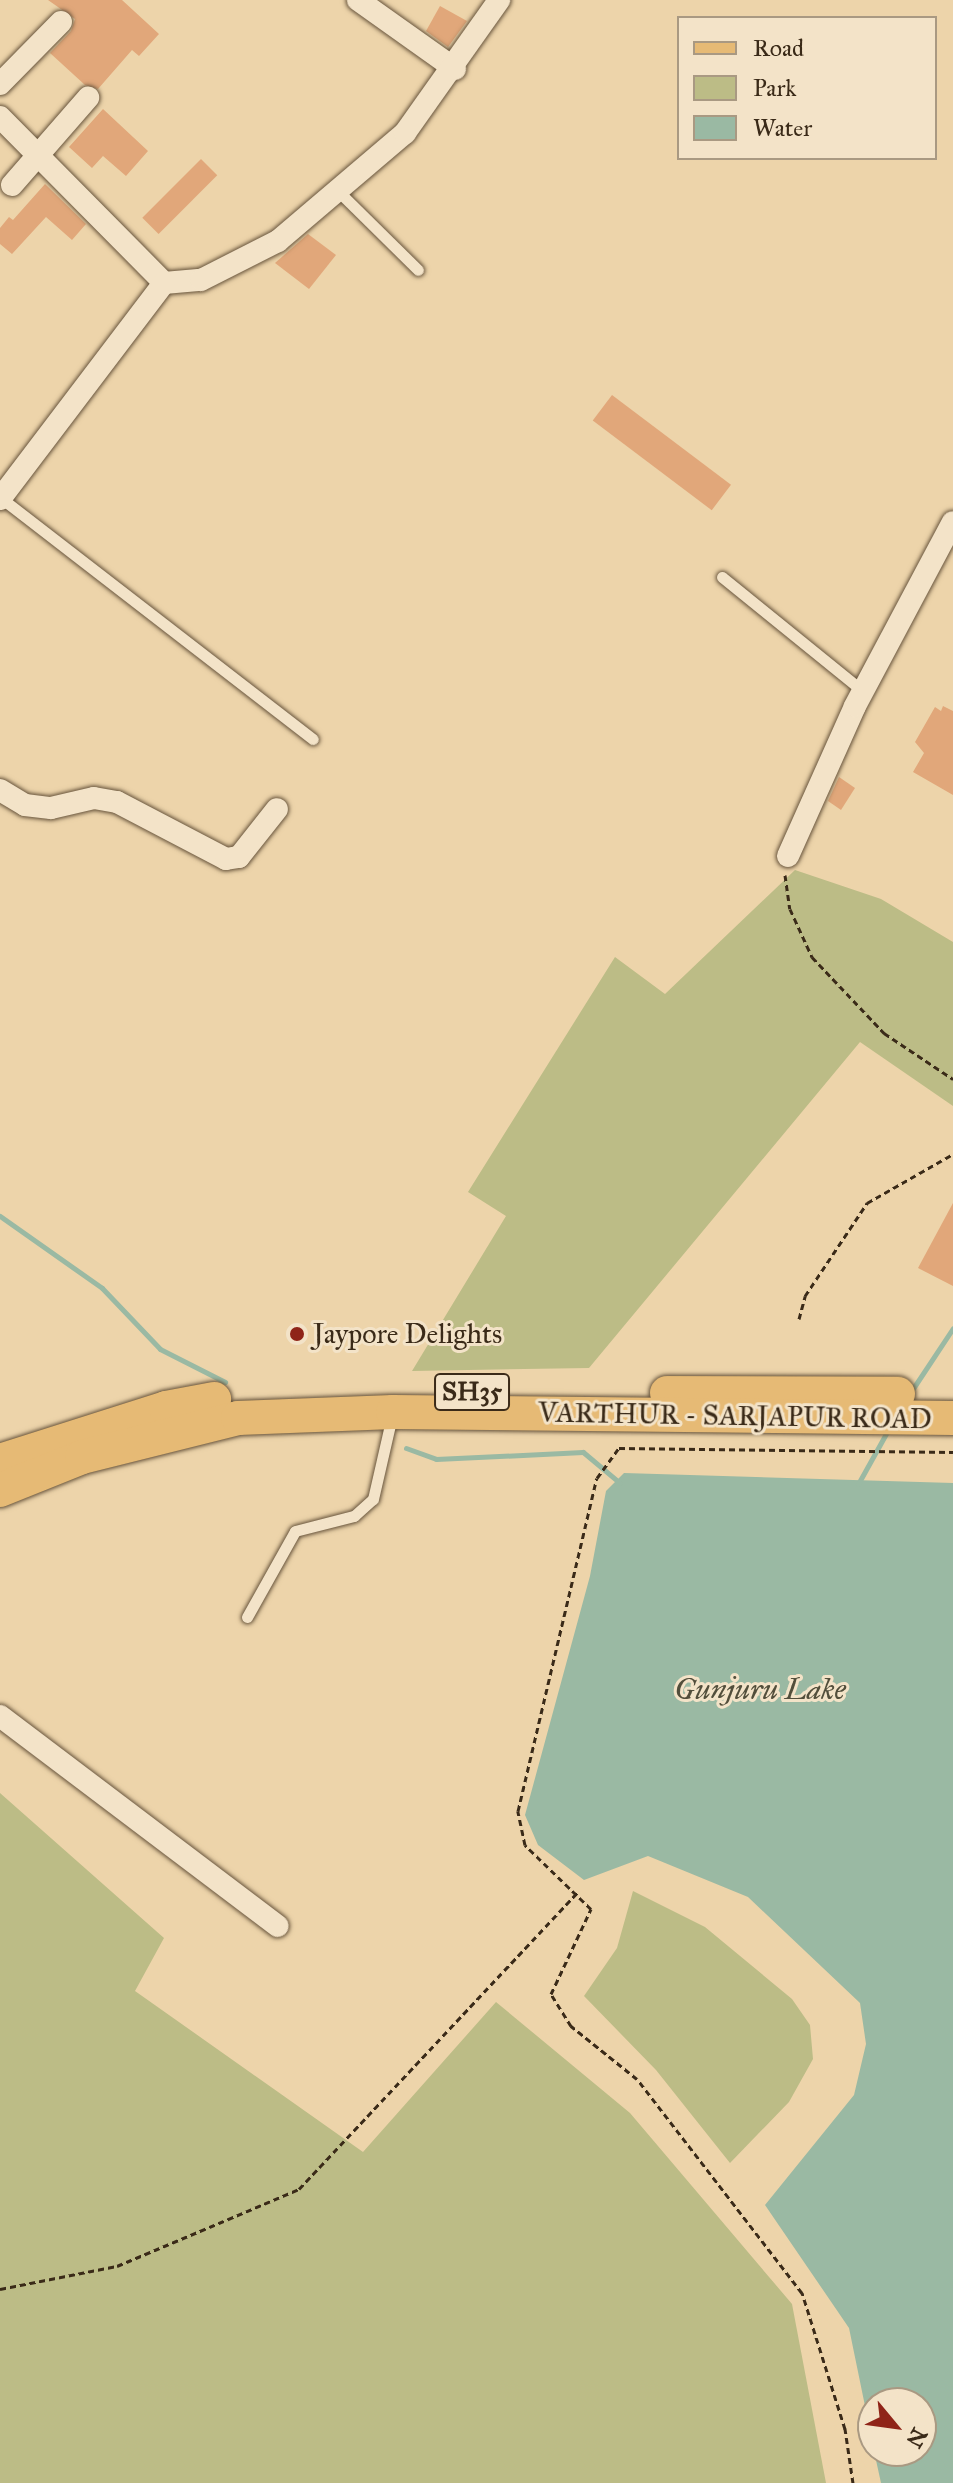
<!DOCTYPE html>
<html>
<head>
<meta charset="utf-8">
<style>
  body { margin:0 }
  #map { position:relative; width:953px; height:2483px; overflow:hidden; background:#edd4aa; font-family:"IM FELL Great Primer",serif }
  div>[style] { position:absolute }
  .green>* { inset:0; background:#bcbc86 }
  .water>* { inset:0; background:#9ab9a3 }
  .stream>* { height:5px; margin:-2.5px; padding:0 2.5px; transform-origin:2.5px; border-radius:2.5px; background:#9ab9a3 }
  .building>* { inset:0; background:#e1a77a; transform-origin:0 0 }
  .path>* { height:3px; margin-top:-1.5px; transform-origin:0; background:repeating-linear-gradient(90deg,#3a2a18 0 6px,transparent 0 10px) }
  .roads { filter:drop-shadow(0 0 2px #67543c) drop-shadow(0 0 2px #67543c) }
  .lane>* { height:11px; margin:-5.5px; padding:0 5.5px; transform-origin:5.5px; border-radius:5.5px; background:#f3e3c8 }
  .street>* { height:22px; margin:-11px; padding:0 11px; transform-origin:11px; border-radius:11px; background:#f3e3c8 }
  .primary>* { height:34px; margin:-17px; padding:0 17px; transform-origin:17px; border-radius:17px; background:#e6ba75 }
  .dots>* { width:22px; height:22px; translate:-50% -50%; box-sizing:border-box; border:4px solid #f3e3c8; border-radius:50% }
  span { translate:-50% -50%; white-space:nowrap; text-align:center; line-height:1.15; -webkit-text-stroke:6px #f3e3c8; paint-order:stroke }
  .shield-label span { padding:2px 6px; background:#f3e3c8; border:2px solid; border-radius:6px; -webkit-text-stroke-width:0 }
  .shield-label { font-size:26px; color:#3a2a18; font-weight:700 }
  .poi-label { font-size:28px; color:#3a2a18 }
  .left { translate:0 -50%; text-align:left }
  .street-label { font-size:28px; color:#3a2a18 }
  .water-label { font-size:30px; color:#524e3b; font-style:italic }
  .legend { position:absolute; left:677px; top:16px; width:260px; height:144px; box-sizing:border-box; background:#f3e3c8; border:2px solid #a99982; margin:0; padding:10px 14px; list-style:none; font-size:24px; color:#3a2a18 }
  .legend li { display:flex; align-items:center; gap:16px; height:40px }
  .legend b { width:40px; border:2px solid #a99982 }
  .north { position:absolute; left:857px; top:2387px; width:80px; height:80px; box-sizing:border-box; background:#f3e3c8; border:2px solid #a99982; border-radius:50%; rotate:119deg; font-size:22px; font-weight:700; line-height:32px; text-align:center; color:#3a2a18 }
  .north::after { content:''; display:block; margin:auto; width:28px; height:36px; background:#8f2418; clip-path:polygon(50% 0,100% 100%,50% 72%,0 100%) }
</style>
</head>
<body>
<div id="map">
  <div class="green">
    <i style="clip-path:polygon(795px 870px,881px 899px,953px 942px,953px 1106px,860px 1042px,589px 1368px,412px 1371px,506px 1216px,468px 1192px,615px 957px,665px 994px)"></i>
    <i style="clip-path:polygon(0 1793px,164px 1938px,135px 1991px,363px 2152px,496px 2002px,630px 2113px,792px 2304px,826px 2483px,0 2483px)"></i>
    <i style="clip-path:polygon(633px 1891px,705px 1927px,792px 1999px,810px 2025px,813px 2059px,789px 2102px,730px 2163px,656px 2070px,584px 1996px,617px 1948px)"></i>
  </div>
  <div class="water">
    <i style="clip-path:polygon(624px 1473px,953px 1483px,953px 2483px,881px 2483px,874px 2451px,921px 2451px,921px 2403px,873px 2403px,873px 2445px,849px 2328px,765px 2205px,854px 2095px,866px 2044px,860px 2003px,748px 1897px,648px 1856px,584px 1880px,538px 1845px,525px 1815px,590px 1576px,606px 1491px)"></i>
  </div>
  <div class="stream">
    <i style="left:0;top:1216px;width:125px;rotate:35.2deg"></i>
    <i style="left:102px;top:1288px;width:84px;rotate:46.4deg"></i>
    <i style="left:160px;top:1349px;width:73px;rotate:26.9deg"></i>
    <i style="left:912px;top:1390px;width:74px;rotate:-56.5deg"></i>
    <i style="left:406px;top:1448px;width:32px;rotate:20deg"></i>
    <i style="left:436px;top:1459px;width:147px;rotate:-2.7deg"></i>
    <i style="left:583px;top:1452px;width:48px;rotate:40deg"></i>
    <i style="left:858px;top:1484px;width:62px;rotate:-60.9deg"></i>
  </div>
  <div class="building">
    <i style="clip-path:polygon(48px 0,122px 0,159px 34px,139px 56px,132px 50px,98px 89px,85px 85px,50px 53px,71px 31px,75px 19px)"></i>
    <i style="clip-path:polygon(440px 6px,467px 21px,448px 47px,426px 31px)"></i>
    <i style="clip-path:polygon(103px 109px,148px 151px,126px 176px,103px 156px,92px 168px,69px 147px)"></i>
    <i style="left:201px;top:159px;width:23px;height:83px;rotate:45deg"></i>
    <i style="clip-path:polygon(45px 184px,86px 224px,72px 240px,46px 217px,12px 254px,0 244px,0 228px,9px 217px,13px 220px)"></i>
    <i style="clip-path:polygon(308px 234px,336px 255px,309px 289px,275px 263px)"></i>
    <i style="left:612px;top:395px;width:149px;height:32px;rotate:37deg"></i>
    <i style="clip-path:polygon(943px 706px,953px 711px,953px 795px,913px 772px,924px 753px,915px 742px,935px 707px,941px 711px)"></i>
    <i style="clip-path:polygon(839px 777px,855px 788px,841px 810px,828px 801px)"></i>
    <i style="clip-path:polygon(953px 1203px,953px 1286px,918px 1268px)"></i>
  </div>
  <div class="path">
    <i style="left:785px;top:875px;width:34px;rotate:82deg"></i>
    <i style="left:790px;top:909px;width:53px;rotate:65.4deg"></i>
    <i style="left:812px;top:957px;width:105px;rotate:46.5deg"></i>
    <i style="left:884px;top:1033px;width:83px;rotate:33.7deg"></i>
    <i style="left:799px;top:1319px;width:24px;rotate:-75deg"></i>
    <i style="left:805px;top:1296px;width:112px;rotate:-56.3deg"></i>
    <i style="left:867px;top:1203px;width:99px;rotate:-29.7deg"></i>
    <i style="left:0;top:2289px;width:119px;rotate:-11.1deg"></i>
    <i style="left:117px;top:2266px;width:198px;rotate:-22.9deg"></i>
    <i style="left:299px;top:2189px;width:407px;rotate:-46.8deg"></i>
    <i style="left:853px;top:2483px;width:55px;rotate:-98.4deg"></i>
    <i style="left:845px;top:2429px;width:143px;rotate:-107.5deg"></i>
    <i style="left:802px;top:2293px;width:270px;rotate:-127.6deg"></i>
    <i style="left:637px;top:2079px;width:85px;rotate:-141.2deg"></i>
    <i style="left:571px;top:2026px;width:38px;rotate:-122deg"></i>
    <i style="left:551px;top:1994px;width:94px;rotate:-64.8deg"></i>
    <i style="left:591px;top:1909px;width:92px;rotate:-135.9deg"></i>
    <i style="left:525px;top:1845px;width:35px;rotate:-102deg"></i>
    <i style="left:518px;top:1811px;width:342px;rotate:-76.7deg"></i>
    <i style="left:597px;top:1478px;width:37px;rotate:-54deg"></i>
    <i style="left:619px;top:1448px;width:334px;rotate:0.7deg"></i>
  </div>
  <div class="roads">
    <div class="lane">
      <i style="left:336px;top:189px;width:115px;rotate:44.6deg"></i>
      <i style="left:1px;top:498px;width:394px;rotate:37.7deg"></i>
      <i style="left:722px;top:577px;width:181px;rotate:39deg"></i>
      <i style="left:247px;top:1617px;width:98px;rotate:-60.8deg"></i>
      <i style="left:295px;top:1531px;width:61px;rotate:-14.3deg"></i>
      <i style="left:354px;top:1516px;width:25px;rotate:-42deg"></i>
      <i style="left:373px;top:1499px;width:85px;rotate:-77.1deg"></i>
    </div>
    <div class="street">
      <i style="left:358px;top:0;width:119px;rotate:35.4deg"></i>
      <i style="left:0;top:84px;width:87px;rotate:-45.5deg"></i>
      <i style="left:0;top:117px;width:233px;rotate:45.3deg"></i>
      <i style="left:164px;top:283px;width:37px;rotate:-5deg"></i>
      <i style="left:201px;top:280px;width:86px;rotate:-26.9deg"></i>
      <i style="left:278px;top:241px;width:167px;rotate:-40.4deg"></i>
      <i style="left:405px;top:133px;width:163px;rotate:-54.7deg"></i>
      <i style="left:12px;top:185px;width:116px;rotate:-48.9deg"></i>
      <i style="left:0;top:499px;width:271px;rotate:-52.8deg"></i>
      <i style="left:0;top:790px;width:29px;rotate:31deg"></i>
      <i style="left:25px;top:805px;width:26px;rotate:7deg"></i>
      <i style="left:51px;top:808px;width:44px;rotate:-13.1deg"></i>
      <i style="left:94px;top:798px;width:23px;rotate:10deg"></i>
      <i style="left:117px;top:802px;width:123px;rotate:27.6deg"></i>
      <i style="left:226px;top:859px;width:13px;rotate:-9deg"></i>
      <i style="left:239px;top:857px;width:61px;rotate:-51.6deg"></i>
      <i style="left:788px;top:856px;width:164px;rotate:-65.9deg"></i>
      <i style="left:855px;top:706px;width:208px;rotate:-62deg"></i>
      <i style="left:0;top:1716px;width:348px;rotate:37.1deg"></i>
    </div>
    <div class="primary">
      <i style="left:667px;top:1393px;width:231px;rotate:0.2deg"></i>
      <i style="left:0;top:1461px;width:174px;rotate:-17.7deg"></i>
      <i style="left:166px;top:1408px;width:49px;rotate:-10.6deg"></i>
      <i style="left:0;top:1490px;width:88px;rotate:-21.9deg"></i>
      <i style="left:82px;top:1457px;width:161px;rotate:-14deg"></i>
      <i style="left:238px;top:1418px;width:155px;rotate:-2.2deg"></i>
      <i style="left:393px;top:1412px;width:560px;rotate:0.61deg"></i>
    </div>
  </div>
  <div class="dots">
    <i style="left:297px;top:1334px;background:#8f2418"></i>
  </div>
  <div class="shield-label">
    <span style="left:472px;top:1392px">SH35</span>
  </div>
  <div class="poi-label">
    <span class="left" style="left:313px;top:1334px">Jaypore Delights</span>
  </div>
  <div class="street-label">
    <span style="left:735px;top:1416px;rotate:1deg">VARTHUR - SARJAPUR ROAD</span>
  </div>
  <div class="water-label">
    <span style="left:760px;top:1689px">Gunjuru Lake</span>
  </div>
  <ul class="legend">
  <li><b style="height:10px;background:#e6ba75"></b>Road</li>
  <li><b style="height:22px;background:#bcbc86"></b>Park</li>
  <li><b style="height:22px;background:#9ab9a3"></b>Water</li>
  </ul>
  <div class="north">N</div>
</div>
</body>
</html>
